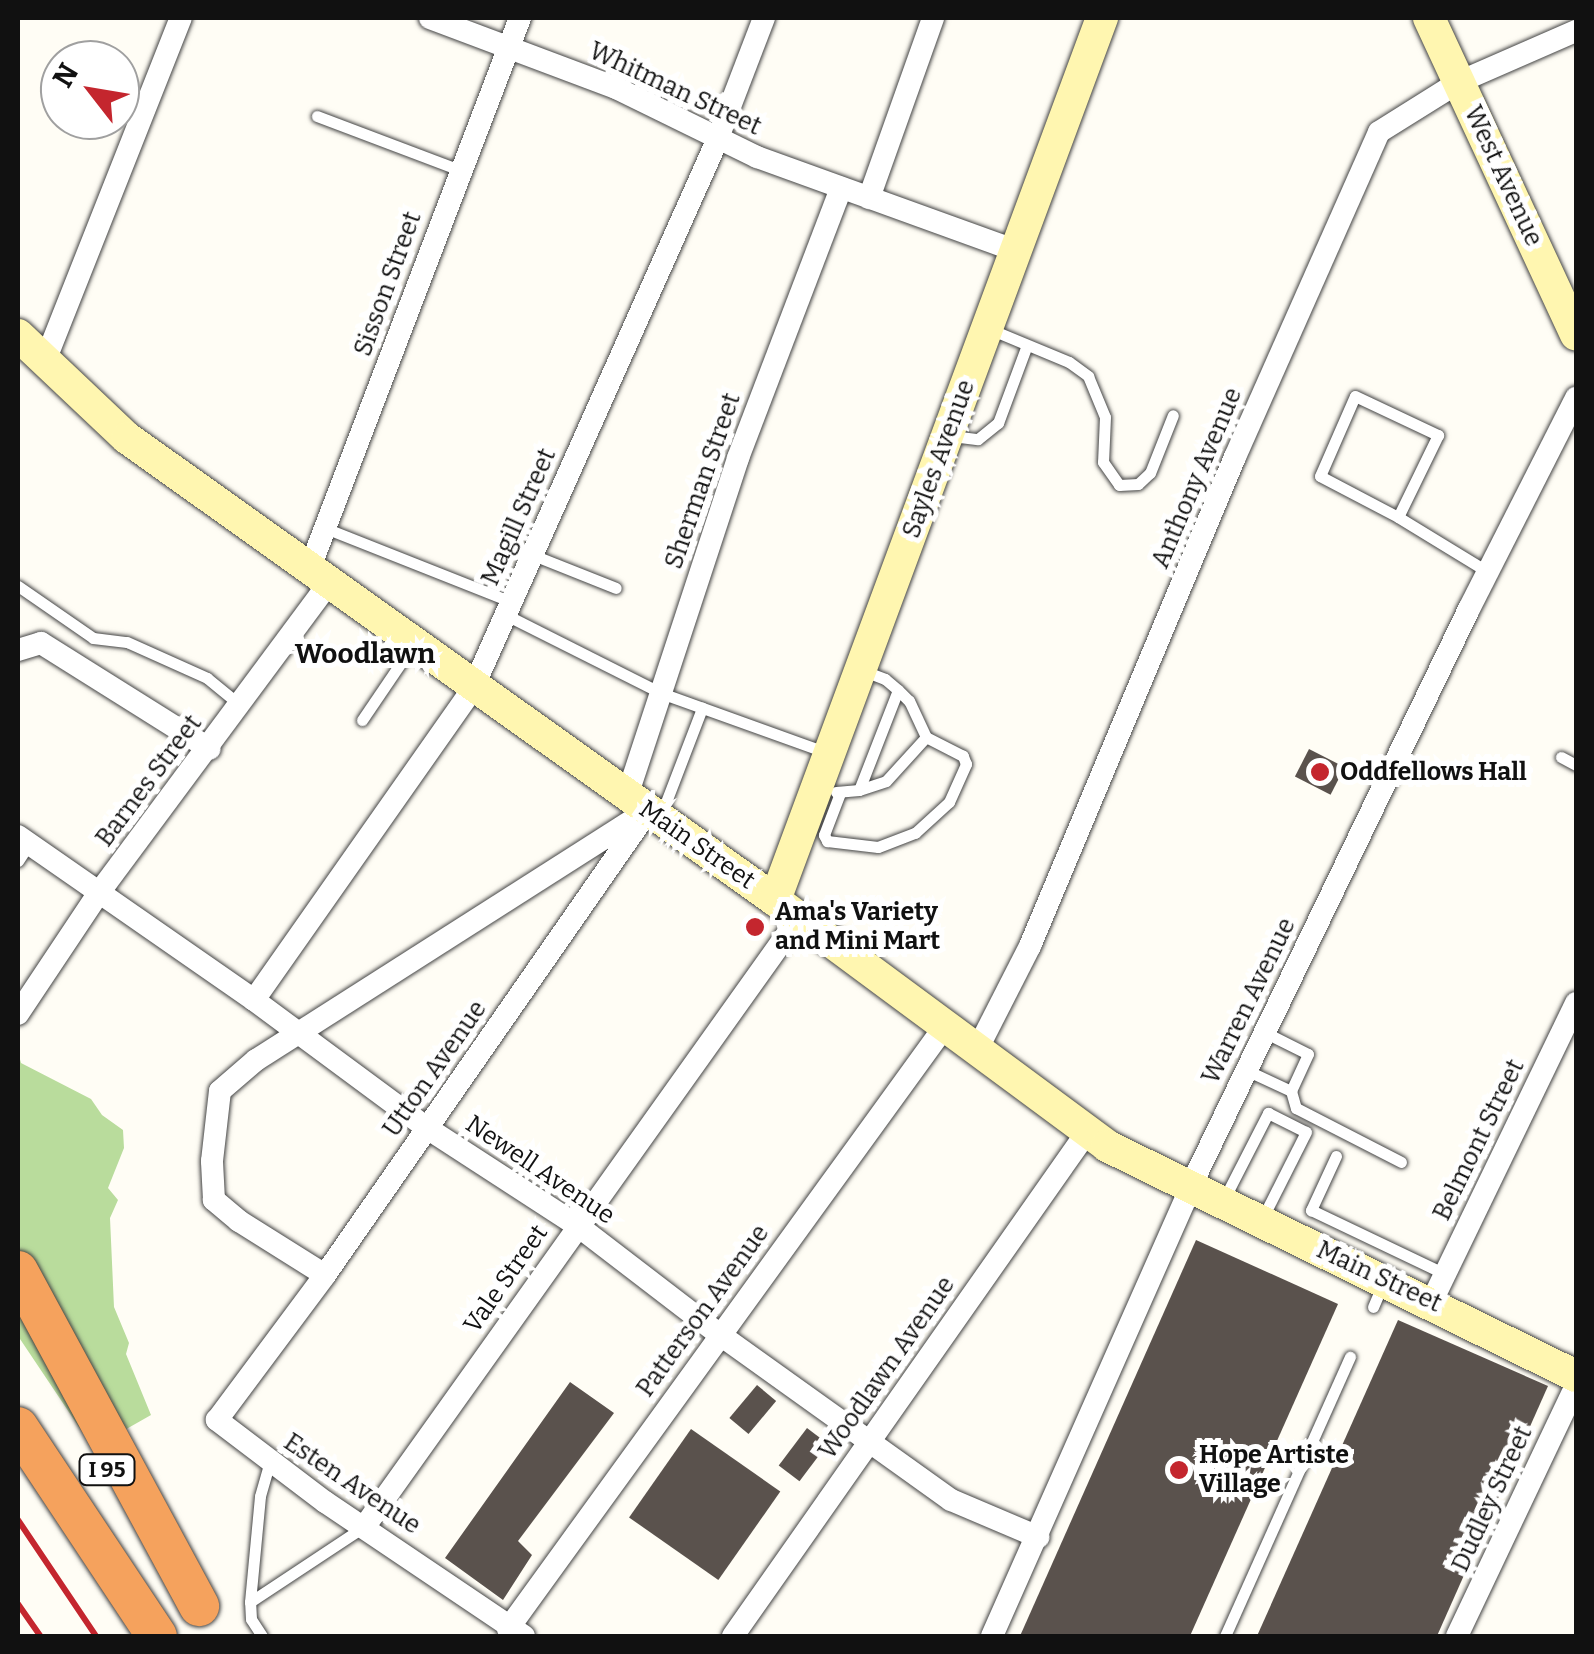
<!DOCTYPE html>
<html>
<head>
<meta charset="utf-8">
<style>
  body { margin:0 }
  #map { position:relative; width:1594px; height:1654px; overflow:hidden; background:#fffdf5; font-family:Bitter,serif }
  div>[style] { position:absolute }
  .forest>* { inset:0; background:#b9dc9c }
  .building>* { inset:0; background:#5a524d; transform-origin:0 0 }
  .roads { filter:drop-shadow(0 0 2px #444) drop-shadow(0 0 2px #444) }
  .lane>* { height:11px; margin:-5.5px; padding:0 5.5px; transform-origin:5.5px; border-radius:5.5px; background:#fff }
  .street>* { height:22px; margin:-11px; padding:0 11px; transform-origin:11px; border-radius:11px; background:#fff }
  .secondary>* { height:32px; margin:-16px; padding:0 16px; transform-origin:16px; border-radius:16px; background:#fff6b0 }
  .highway>* { height:40px; margin:-20px; padding:0 20px; transform-origin:20px; border-radius:20px; background:#f5a25d }
  .rail>* { height:6px; margin:-3px; padding:0 3px; transform-origin:3px; border-radius:3px; background:#c4262e }
  .dots>* { width:28px; height:28px; translate:-50% -50%; box-sizing:border-box; border:5px solid #fff; border-radius:50% }
  span { translate:-50% -50%; white-space:nowrap; text-align:center; line-height:1.15; -webkit-text-stroke:10px #fff; paint-order:stroke }
  .shield-label span { padding:2px 8px; background:#fff; border:2px solid; border-radius:8px; -webkit-text-stroke-width:0 }
  .shield-label { font-size:22px; color:#111; font-weight:700 }
  .street-label { font-size:25px; color:#111 }
  .poi-label { font-size:25px; color:#111; font-weight:700 }
  .left { translate:0 -50%; text-align:left }
  .neighbourhood-label { font-size:28px; color:#111; font-weight:700 }
  .frame { position:absolute; inset:0; border:20px solid #111; pointer-events:none }
  .north { position:absolute; left:40px; top:40px; width:100px; height:100px; box-sizing:border-box; background:#fff; border:2px solid #a0a0a0; border-radius:50%; rotate:301deg; font-size:28px; font-weight:700; line-height:40px; text-align:center; color:#111 }
  .north::after { content:''; display:block; margin:auto; width:35px; height:45px; background:#c4262e; clip-path:polygon(50% 0,100% 100%,50% 72%,0 100%) }
</style>
</head>
<body>
<div id="map">
  <div class="forest">
    <i style="clip-path:polygon(18px 1052px,21px 1063px,91px 1099px,102px 1115px,123px 1130px,124px 1148px,108px 1188px,118px 1200px,110px 1218px,114px 1307px,129px 1343px,126px 1354px,151px 1415px,93px 1448px,18px 1336px)"></i>
  </div>
  <div class="building">
    <i style="left:1309px;top:749px;width:40px;height:31px;rotate:27deg"></i>
    <i style="clip-path:polygon(1196px 1240px,1338px 1304px,1190px 1636px,1020px 1636px)"></i>
    <i style="clip-path:polygon(1398px 1320px,1548px 1386px,1437px 1636px,1257px 1636px)"></i>
    <i style="clip-path:polygon(570px 1382px,614px 1413px,518px 1541px,532px 1555px,503px 1600px,445px 1558px)"></i>
    <i style="left:757px;top:1385px;width:25px;height:43px;rotate:40deg"></i>
    <i style="left:807px;top:1428px;width:26px;height:47px;rotate:37deg"></i>
    <i style="left:691px;top:1429px;width:109px;height:108px;rotate:35deg"></i>
  </div>
  <div class="roads">
    <div class="lane">
      <i style="left:317px;top:116px;width:153px;rotate:20.7deg"></i>
      <i style="left:992px;top:330px;width:83px;rotate:22.6deg"></i>
      <i style="left:1069px;top:362px;width:24px;rotate:36deg"></i>
      <i style="left:1088px;top:376px;width:44px;rotate:67.5deg"></i>
      <i style="left:1105px;top:417px;width:45px;rotate:92.5deg"></i>
      <i style="left:1103px;top:462px;width:28px;rotate:55deg"></i>
      <i style="left:1119px;top:485px;width:19px;rotate:-3deg"></i>
      <i style="left:1138px;top:484px;width:16px;rotate:-43deg"></i>
      <i style="left:1150px;top:473px;width:62px;rotate:-68.4deg"></i>
      <i style="left:952px;top:436px;width:26px;rotate:7deg"></i>
      <i style="left:978px;top:439px;width:26px;rotate:-39deg"></i>
      <i style="left:998px;top:423px;width:83px;rotate:-69.6deg"></i>
      <i style="left:1398px;top:517px;width:88px;rotate:-152.3deg"></i>
      <i style="left:1320px;top:476px;width:87px;rotate:-66.4deg"></i>
      <i style="left:1355px;top:396px;width:92px;rotate:25.2deg"></i>
      <i style="left:1438px;top:435px;width:91px;rotate:116deg"></i>
      <i style="left:1398px;top:517px;width:105px;rotate:31.4deg"></i>
      <i style="left:325px;top:528px;width:201px;rotate:21.6deg"></i>
      <i style="left:533px;top:555px;width:89px;rotate:21.7deg"></i>
      <i style="left:18px;top:586px;width:91px;rotate:34.7deg"></i>
      <i style="left:93px;top:638px;width:34px;rotate:7deg"></i>
      <i style="left:127px;top:642px;width:88px;rotate:24.2deg"></i>
      <i style="left:207px;top:678px;width:43px;rotate:39.3deg"></i>
      <i style="left:506px;top:615px;width:174px;rotate:26.7deg"></i>
      <i style="left:661px;top:693px;width:174px;rotate:19.8deg"></i>
      <i style="left:362px;top:720px;width:91px;rotate:-55.8deg"></i>
      <i style="left:1561px;top:757px;width:17px;rotate:28deg"></i>
      <i style="left:859px;top:790px;width:107px;rotate:-68.7deg"></i>
      <i style="left:836px;top:792px;width:23px;rotate:-5deg"></i>
      <i style="left:859px;top:790px;width:28px;rotate:-18deg"></i>
      <i style="left:886px;top:781px;width:59px;rotate:-47.7deg"></i>
      <i style="left:840px;top:793px;width:45px;rotate:110.9deg"></i>
      <i style="left:824px;top:835px;width:7px;rotate:63deg"></i>
      <i style="left:827px;top:841px;width:51px;rotate:6.7deg"></i>
      <i style="left:878px;top:847px;width:40px;rotate:-21deg"></i>
      <i style="left:915px;top:833px;width:46px;rotate:-42.4deg"></i>
      <i style="left:949px;top:802px;width:42px;rotate:-65.9deg"></i>
      <i style="left:966px;top:764px;width:9px;rotate:-111deg"></i>
      <i style="left:963px;top:756px;width:42px;rotate:-152.8deg"></i>
      <i style="left:926px;top:737px;width:40px;rotate:-115deg"></i>
      <i style="left:909px;top:701px;width:16px;rotate:-135deg"></i>
      <i style="left:898px;top:690px;width:17px;rotate:-140deg"></i>
      <i style="left:885px;top:679px;width:22px;rotate:-159deg"></i>
      <i style="left:661px;top:815px;width:115px;rotate:-69deg"></i>
      <i style="left:18px;top:861px;width:20px;rotate:-57deg"></i>
      <i style="left:1264px;top:1032px;width:49px;rotate:26.6deg"></i>
      <i style="left:1308px;top:1054px;width:41px;rotate:114.7deg"></i>
      <i style="left:1291px;top:1091px;width:18px;rotate:74deg"></i>
      <i style="left:1296px;top:1108px;width:118px;rotate:27.2deg"></i>
      <i style="left:1246px;top:1070px;width:50px;rotate:25deg"></i>
      <i style="left:1336px;top:1156px;width:60px;rotate:114.8deg"></i>
      <i style="left:1311px;top:1210px;width:148px;rotate:25.5deg"></i>
      <i style="left:1224px;top:1199px;width:97px;rotate:-62.9deg"></i>
      <i style="left:1268px;top:1113px;width:42px;rotate:26.6deg"></i>
      <i style="left:1306px;top:1132px;width:97px;rotate:116.8deg"></i>
      <i style="left:1373px;top:1307px;width:25px;rotate:-67deg"></i>
      <i style="left:250px;top:1602px;width:138px;rotate:-33.5deg"></i>
      <i style="left:262px;top:1636px;width:20px;rotate:-123deg"></i>
      <i style="left:251px;top:1619px;width:17px;rotate:-93deg"></i>
      <i style="left:250px;top:1602px;width:106px;rotate:-84.6deg"></i>
      <i style="left:260px;top:1496px;width:35px;rotate:-74deg"></i>
      <i style="left:1225px;top:1636px;width:306px;rotate:-65.9deg"></i>
    </div>
    <div class="street">
      <i style="left:430px;top:18px;width:199px;rotate:20.6deg"></i>
      <i style="left:616px;top:88px;width:157px;rotate:26.1deg"></i>
      <i style="left:757px;top:157px;width:276px;rotate:19.9deg"></i>
      <i style="left:869px;top:198px;width:191px;rotate:-70.4deg"></i>
      <i style="left:45px;top:361px;width:369px;rotate:-68.4deg"></i>
      <i style="left:309px;top:570px;width:591px;rotate:-69.08deg"></i>
      <i style="left:18px;top:650px;width:24px;rotate:-17deg"></i>
      <i style="left:41px;top:643px;width:199px;rotate:32.1deg"></i>
      <i style="left:627px;top:796px;width:356px;rotate:-71.8deg"></i>
      <i style="left:738px;top:458px;width:289px;rotate:-69.1deg"></i>
      <i style="left:18px;top:836px;width:287px;rotate:34.8deg"></i>
      <i style="left:254px;top:1000px;width:215px;rotate:36.5deg"></i>
      <i style="left:427px;top:1128px;width:180px;rotate:33deg"></i>
      <i style="left:578px;top:1226px;width:178px;rotate:37.5deg"></i>
      <i style="left:719px;top:1334px;width:285px;rotate:35.6deg"></i>
      <i style="left:951px;top:1500px;width:95px;rotate:23deg"></i>
      <i style="left:254px;top:1000px;width:381px;rotate:-54.9deg"></i>
      <i style="left:473px;top:688px;width:597px;rotate:-65.97deg"></i>
      <i style="left:716px;top:143px;width:134px;rotate:-69deg"></i>
      <i style="left:18px;top:1014px;width:144px;rotate:-56.3deg"></i>
      <i style="left:98px;top:894px;width:386px;rotate:-53.4deg"></i>
      <i style="left:977px;top:1050px;width:117px;rotate:-63deg"></i>
      <i style="left:1030px;top:946px;width:530px;rotate:-67.26deg"></i>
      <i style="left:1235px;top:457px;width:355px;rotate:-66.1deg"></i>
      <i style="left:1379px;top:132px;width:94px;rotate:-32deg"></i>
      <i style="left:1459px;top:82px;width:128px;rotate:-23.6deg"></i>
      <i style="left:325px;top:1275px;width:102px;rotate:-147.9deg"></i>
      <i style="left:239px;top:1221px;width:33px;rotate:-140deg"></i>
      <i style="left:214px;top:1200px;width:39px;rotate:-93deg"></i>
      <i style="left:212px;top:1161px;width:70px;rotate:-83.5deg"></i>
      <i style="left:220px;top:1091px;width:48px;rotate:-40.7deg"></i>
      <i style="left:256px;top:1060px;width:456px;rotate:-32.5deg"></i>
      <i style="left:1432px;top:1301px;width:331px;rotate:-64.2deg"></i>
      <i style="left:365px;top:1526px;width:746px;rotate:-54.5deg"></i>
      <i style="left:508px;top:1629px;width:745px;rotate:-54.07deg"></i>
      <i style="left:524px;top:1636px;width:240px;rotate:-146deg"></i>
      <i style="left:325px;top:1502px;width:136px;rotate:-142.8deg"></i>
      <i style="left:217px;top:1420px;width:181px;rotate:-53.3deg"></i>
      <i style="left:325px;top:1275px;width:565px;rotate:-55.16deg"></i>
      <i style="left:733px;top:1636px;width:616px;rotate:-54.92deg"></i>
      <i style="left:992px;top:1636px;width:509px;rotate:-66.11deg"></i>
      <i style="left:1198px;top:1171px;width:624px;rotate:-64.26deg"></i>
      <i style="left:1469px;top:609px;width:237px;rotate:-63.1deg"></i>
      <i style="left:1457px;top:1636px;width:278px;rotate:-64.6deg"></i>
    </div>
    <div class="secondary">
      <i style="left:1429px;top:18px;width:349px;rotate:65.1deg"></i>
      <i style="left:18px;top:335px;width:150px;rotate:43.4deg"></i>
      <i style="left:127px;top:438px;width:796px;rotate:35.49deg"></i>
      <i style="left:775px;top:900px;width:413px;rotate:36.5deg"></i>
      <i style="left:1107px;top:1146px;width:522px;rotate:26.12deg"></i>
      <i style="left:775px;top:900px;width:941px;rotate:-69.66deg"></i>
    </div>
    <div class="highway">
      <i style="left:18px;top:1271px;width:381px;rotate:61.6deg"></i>
      <i style="left:18px;top:1427px;width:251px;rotate:56.4deg"></i>
    </div>
  </div>
  <div class="rail">
    <i style="left:18px;top:1520px;width:140px;rotate:56.1deg"></i>
    <i style="left:18px;top:1604px;width:39px;rotate:55deg"></i>
  </div>
  <div class="dots">
    <i style="left:1320px;top:772px;background:#c4262e"></i>
    <i style="left:755px;top:927px;background:#c4262e"></i>
    <i style="left:1179px;top:1470px;background:#c4262e"></i>
  </div>
  <div class="shield-label">
    <span style="left:107px;top:1470px">I 95</span>
  </div>
  <div class="street-label">
    <span style="left:675px;top:89px;rotate:25deg">Whitman Street</span>
    <span style="left:1503px;top:176px;rotate:65deg">West Avenue</span>
    <span style="left:388px;top:284px;rotate:-70deg">Sisson Street</span>
    <span style="left:939px;top:459px;rotate:-70deg">Sayles Avenue</span>
    <span style="left:1197px;top:478px;rotate:-67deg">Anthony Avenue</span>
    <span style="left:703px;top:481px;rotate:-71deg">Sherman Street</span>
    <span style="left:519px;top:517px;rotate:-66deg">Magill Street</span>
    <span style="left:149px;top:781px;rotate:-53deg">Barnes Street</span>
    <span style="left:697px;top:845px;rotate:35deg">Main Street</span>
    <span style="left:1249px;top:1001px;rotate:-64deg">Warren Avenue</span>
    <span style="left:435px;top:1069px;rotate:-55deg">Utton Avenue</span>
    <span style="left:1479px;top:1140px;rotate:-64deg">Belmont Street</span>
    <span style="left:540px;top:1170px;rotate:34deg">Newell Avenue</span>
    <span style="left:1379px;top:1277px;rotate:25deg">Main Street</span>
    <span style="left:506px;top:1279px;rotate:-55deg">Vale Street</span>
    <span style="left:703px;top:1311px;rotate:-54deg">Patterson Avenue</span>
    <span style="left:887px;top:1368px;rotate:-55deg">Woodlawn Avenue</span>
    <span style="left:352px;top:1484px;rotate:34deg">Esten Avenue</span>
    <span style="left:1492px;top:1499px;rotate:-65deg">Dudley Street</span>
  </div>
  <div class="poi-label">
    <span class="left" style="left:1340px;top:772px">Oddfellows Hall</span>
    <span class="left" style="left:775px;top:927px">Ama's Variety<br>and Mini Mart</span>
    <span class="left" style="left:1199px;top:1470px">Hope Artiste<br>Village</span>
  </div>
  <div class="neighbourhood-label">
    <span style="left:365px;top:654px">Woodlawn</span>
  </div>
  <div class="frame"></div>
  <div class="north">N</div>
</div>
</body>
</html>
